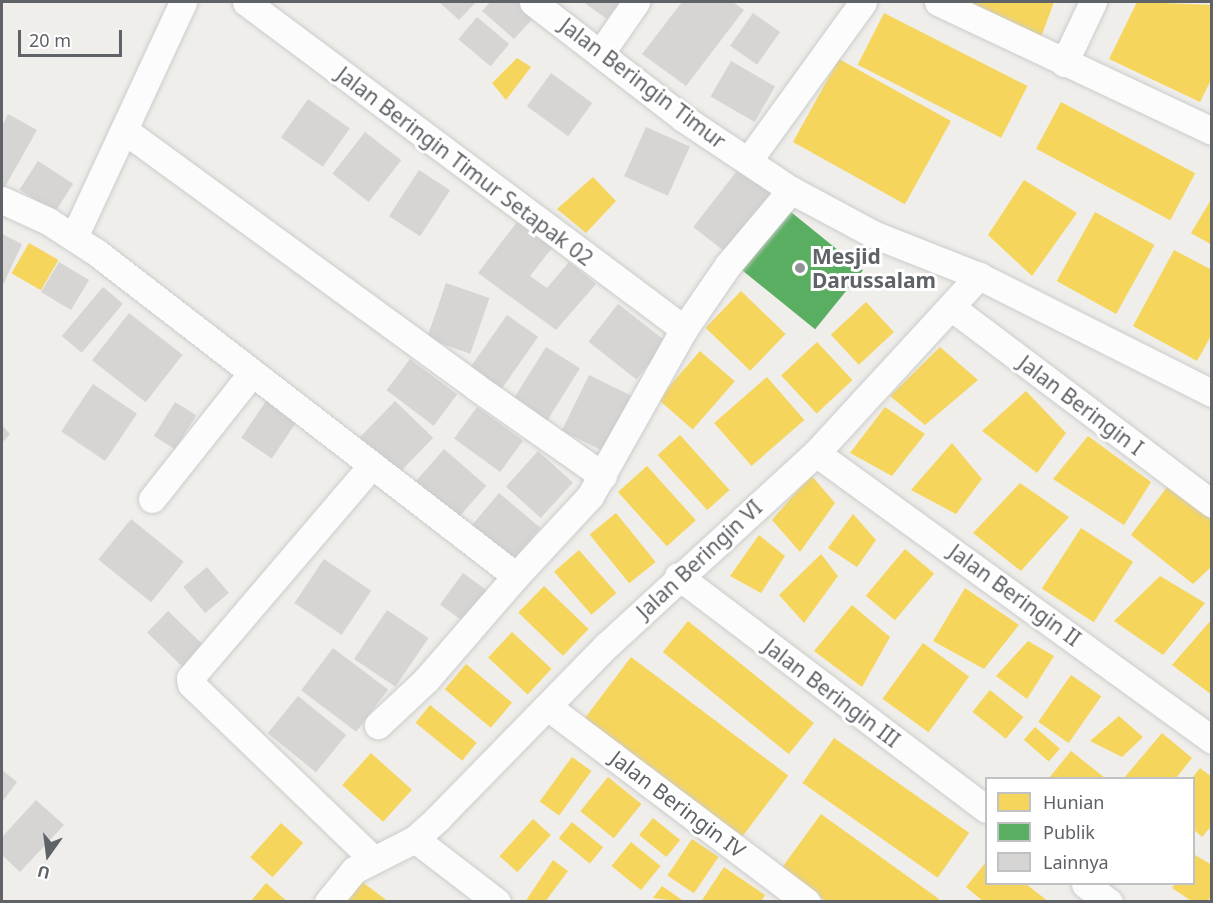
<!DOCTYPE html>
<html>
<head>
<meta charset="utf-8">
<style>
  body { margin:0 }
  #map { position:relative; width:1213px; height:903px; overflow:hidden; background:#efeeea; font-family:"Noto Sans",sans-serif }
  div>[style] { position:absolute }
  .homes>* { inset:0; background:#f6d55c; transform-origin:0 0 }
  .public>* { inset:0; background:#5aae61; transform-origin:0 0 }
  .building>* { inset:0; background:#d6d5d3; transform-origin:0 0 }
  .roads { filter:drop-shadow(0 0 2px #cbcccc) drop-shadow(0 0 2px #cbcccc) }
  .street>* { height:27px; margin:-13.5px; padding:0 13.5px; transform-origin:13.5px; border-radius:13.5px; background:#fdfcfc }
  .dots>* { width:16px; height:16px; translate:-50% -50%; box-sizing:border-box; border:3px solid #fff; border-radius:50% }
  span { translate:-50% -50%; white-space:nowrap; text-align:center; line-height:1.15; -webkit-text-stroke:6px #fff; paint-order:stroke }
  .street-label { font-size:21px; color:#5f6368 }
  .poi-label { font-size:21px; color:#5f6368; font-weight:700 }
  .left { translate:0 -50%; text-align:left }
  .frame { position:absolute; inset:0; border:3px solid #5f6368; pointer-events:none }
  .legend { position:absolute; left:985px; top:777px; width:210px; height:108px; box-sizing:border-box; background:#fff; border:2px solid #bfc1c3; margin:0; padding:8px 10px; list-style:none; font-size:18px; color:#5f6368 }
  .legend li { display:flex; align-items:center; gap:12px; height:30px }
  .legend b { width:30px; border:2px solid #bfc1c3 }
  .north { position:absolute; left:18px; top:825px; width:60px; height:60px; -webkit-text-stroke:4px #fff; paint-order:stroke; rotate:194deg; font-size:16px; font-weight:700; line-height:24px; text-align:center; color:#5f6368 }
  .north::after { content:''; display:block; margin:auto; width:21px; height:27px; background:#5f6368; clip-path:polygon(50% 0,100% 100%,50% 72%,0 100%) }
  .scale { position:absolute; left:18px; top:30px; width:104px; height:27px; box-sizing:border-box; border:3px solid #5f6368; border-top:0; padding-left:8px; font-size:18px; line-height:21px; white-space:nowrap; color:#5f6368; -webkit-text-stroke:4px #fff; paint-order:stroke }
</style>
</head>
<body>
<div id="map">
  <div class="homes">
    <i style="clip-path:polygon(944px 2px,1054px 2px,1041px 37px)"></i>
    <i style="clip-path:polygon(1137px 2px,1212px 5px,1212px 78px,1200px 102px,1109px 59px)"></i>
    <i style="left:884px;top:13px;width:161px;height:58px;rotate:27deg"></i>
    <i style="clip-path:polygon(517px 58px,531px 67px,506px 100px,492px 83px)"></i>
    <i style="left:839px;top:59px;width:128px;height:95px;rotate:29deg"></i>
    <i style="left:1061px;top:102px;width:152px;height:53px;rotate:28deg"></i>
    <i style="clip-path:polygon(593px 177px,616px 201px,586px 233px,557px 209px)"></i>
    <i style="clip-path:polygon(1024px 180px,1077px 213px,1032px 276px,988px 235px)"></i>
    <i style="clip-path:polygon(1212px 198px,1212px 245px,1191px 233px)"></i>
    <i style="left:1095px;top:212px;width:68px;height:79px;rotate:29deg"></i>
    <i style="left:29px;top:243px;width:34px;height:35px;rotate:30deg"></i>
    <i style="clip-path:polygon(1174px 250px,1212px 270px,1212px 334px,1197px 361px,1133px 326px)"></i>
    <i style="left:741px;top:291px;width:62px;height:51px;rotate:44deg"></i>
    <i style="left:866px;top:302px;width:41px;height:48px;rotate:47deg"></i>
    <i style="left:817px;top:342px;width:52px;height:49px;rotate:47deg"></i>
    <i style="clip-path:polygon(940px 347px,978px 380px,925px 425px,890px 396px)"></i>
    <i style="left:700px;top:351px;width:46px;height:64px;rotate:41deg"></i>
    <i style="left:767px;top:377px;width:57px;height:70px;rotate:49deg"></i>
    <i style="clip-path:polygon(1026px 391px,1066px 433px,1037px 473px,982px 431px)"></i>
    <i style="clip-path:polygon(885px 407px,925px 434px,892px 476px,850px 453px)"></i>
    <i style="left:680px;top:435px;width:74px;height:30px;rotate:48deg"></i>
    <i style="clip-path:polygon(1088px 436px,1151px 482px,1124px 525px,1053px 479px)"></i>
    <i style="clip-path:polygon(952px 443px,982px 479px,956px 514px,911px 490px)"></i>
    <i style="left:647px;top:466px;width:73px;height:39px;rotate:48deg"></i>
    <i style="clip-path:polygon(811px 475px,835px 503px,800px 552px,772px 520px)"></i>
    <i style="clip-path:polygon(1020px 483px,1069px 517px,1021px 571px,973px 533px)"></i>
    <i style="clip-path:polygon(1170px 483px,1212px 517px,1212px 566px,1193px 584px,1131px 535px)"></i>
    <i style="left:616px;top:513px;width:63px;height:34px;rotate:51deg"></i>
    <i style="clip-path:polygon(853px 514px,876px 540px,857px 567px,828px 548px)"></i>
    <i style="left:1081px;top:528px;width:62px;height:72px;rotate:33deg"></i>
    <i style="clip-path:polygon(759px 535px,785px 556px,761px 593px,730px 576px)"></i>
    <i style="left:905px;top:549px;width:38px;height:61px;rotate:40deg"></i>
    <i style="left:579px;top:550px;width:57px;height:33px;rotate:49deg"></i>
    <i style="clip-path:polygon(821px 554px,838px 576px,804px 623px,779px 595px)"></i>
    <i style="clip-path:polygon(1160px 576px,1205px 603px,1163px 655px,1114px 621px)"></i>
    <i style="left:544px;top:586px;width:62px;height:37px;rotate:44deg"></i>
    <i style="clip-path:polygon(965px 588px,1019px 625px,984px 669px,933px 641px)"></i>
    <i style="clip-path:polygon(852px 605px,890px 637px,862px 687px,814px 651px)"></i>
    <i style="clip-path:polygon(1212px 619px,1212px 695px,1172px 665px)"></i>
    <i style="left:688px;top:621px;width:162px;height:40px;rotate:39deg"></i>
    <i style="left:512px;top:632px;width:54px;height:35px;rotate:43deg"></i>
    <i style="clip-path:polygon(1028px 641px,1054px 656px,1027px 699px,996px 676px)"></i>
    <i style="left:923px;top:643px;width:57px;height:69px;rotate:36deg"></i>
    <i style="left:631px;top:657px;width:197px;height:78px;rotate:37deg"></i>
    <i style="left:466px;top:664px;width:60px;height:33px;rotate:40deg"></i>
    <i style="left:1071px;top:675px;width:37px;height:57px;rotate:35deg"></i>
    <i style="left:990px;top:690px;width:43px;height:28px;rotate:39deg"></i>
    <i style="left:430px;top:705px;width:60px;height:23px;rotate:39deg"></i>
    <i style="clip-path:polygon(1119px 716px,1143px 737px,1122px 757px,1090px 741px)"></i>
    <i style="left:1035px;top:727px;width:33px;height:17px;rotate:41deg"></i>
    <i style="clip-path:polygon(1162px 733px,1192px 758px,1176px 778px,1124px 778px)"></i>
    <i style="left:834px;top:738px;width:165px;height:55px;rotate:35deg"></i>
    <i style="clip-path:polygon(1071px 751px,1105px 778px,1049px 778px)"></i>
    <i style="left:371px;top:753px;width:55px;height:43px;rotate:42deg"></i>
    <i style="left:572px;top:757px;width:24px;height:55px;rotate:36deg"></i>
    <i style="clip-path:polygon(1200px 768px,1212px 777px,1212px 825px,1202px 837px,1194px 830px,1192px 778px)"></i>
    <i style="left:608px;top:777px;width:43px;height:44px;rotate:39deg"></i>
    <i style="clip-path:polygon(821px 814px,939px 899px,938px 902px,827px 902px,781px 869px)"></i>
    <i style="left:653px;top:818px;width:35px;height:22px;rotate:39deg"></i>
    <i style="left:533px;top:819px;width:24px;height:50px;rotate:42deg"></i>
    <i style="left:572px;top:822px;width:40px;height:21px;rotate:39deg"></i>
    <i style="left:281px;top:823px;width:30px;height:46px;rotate:42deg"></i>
    <i style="left:692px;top:839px;width:32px;height:44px;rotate:34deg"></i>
    <i style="left:631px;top:842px;width:38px;height:31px;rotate:39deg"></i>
    <i style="clip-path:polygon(1195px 855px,1212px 865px,1212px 895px,1207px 902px,1193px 902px,1172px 888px,1175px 884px,1194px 884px)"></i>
    <i style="clip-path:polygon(553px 860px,568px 871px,545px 902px,525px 902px)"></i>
    <i style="clip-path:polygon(986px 862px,986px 884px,1026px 884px,1049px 902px,984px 902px,966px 887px)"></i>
    <i style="clip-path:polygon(724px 867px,765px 895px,761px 902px,702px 900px)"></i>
    <i style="clip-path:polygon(361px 881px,389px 902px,346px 902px)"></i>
    <i style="clip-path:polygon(266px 883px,288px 902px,250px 902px)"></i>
    <i style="clip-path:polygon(662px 886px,685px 902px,653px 898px)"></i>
  </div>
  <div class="public">
    <i style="left:786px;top:208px;width:99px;height:76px;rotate:39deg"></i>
  </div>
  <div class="building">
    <i style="clip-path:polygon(439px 2px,476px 2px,459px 20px)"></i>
    <i style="clip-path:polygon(490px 2px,527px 2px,539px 12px,514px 39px,482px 11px)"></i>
    <i style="clip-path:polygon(583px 2px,620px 2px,607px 19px)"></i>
    <i style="clip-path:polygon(682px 2px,733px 2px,744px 10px,686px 86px,642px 54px)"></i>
    <i style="left:753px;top:13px;width:33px;height:40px;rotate:35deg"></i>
    <i style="left:477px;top:17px;width:42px;height:29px;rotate:40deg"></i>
    <i style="left:731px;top:61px;width:51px;height:41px;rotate:30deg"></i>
    <i style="left:551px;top:73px;width:51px;height:41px;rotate:36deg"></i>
    <i style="left:308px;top:99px;width:51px;height:47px;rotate:35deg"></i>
    <i style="clip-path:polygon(8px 114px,37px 130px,2px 192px,2px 126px)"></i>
    <i style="left:646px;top:127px;width:48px;height:54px;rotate:24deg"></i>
    <i style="left:365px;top:132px;width:46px;height:53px;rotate:38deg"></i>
    <i style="left:38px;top:161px;width:42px;height:34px;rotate:33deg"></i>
    <i style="left:740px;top:167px;width:50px;height:76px;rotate:38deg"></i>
    <i style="left:419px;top:170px;width:37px;height:55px;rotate:33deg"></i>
    <i style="clip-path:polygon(520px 218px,555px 244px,530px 276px,547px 288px,569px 262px,596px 284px,556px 330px,478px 273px)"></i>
    <i style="clip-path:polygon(2px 234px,22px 244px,2px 287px)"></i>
    <i style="left:59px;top:262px;width:35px;height:35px;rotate:31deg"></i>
    <i style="left:446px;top:283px;width:46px;height:59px;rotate:19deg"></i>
    <i style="left:103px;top:287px;width:26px;height:64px;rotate:40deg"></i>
    <i style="left:618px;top:304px;width:61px;height:48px;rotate:38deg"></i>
    <i style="left:129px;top:313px;width:68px;height:60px;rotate:38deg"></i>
    <i style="left:507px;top:315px;width:38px;height:69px;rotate:35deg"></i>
    <i style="left:546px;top:347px;width:40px;height:69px;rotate:32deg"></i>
    <i style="left:410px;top:359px;width:59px;height:39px;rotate:37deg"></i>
    <i style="left:589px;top:375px;width:50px;height:62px;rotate:26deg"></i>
    <i style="left:93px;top:384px;width:53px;height:57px;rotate:34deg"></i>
    <i style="left:268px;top:398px;width:37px;height:48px;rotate:34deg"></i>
    <i style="left:395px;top:401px;width:53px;height:54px;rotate:44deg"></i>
    <i style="left:175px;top:402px;width:25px;height:40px;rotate:32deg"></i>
    <i style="left:477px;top:407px;width:57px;height:39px;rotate:36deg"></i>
    <i style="clip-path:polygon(2px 425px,10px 434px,2px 443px)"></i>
    <i style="left:444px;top:449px;width:56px;height:50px;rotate:41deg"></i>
    <i style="left:538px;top:451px;width:47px;height:48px;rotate:42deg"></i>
    <i style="left:499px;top:493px;width:54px;height:52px;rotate:40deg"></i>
    <i style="left:131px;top:519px;width:68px;height:52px;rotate:39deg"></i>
    <i style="left:324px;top:559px;width:57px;height:53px;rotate:34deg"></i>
    <i style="left:207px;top:567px;width:34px;height:31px;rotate:50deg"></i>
    <i style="left:463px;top:573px;width:31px;height:39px;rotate:36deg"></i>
    <i style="left:387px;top:610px;width:50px;height:59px;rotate:34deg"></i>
    <i style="left:168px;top:611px;width:57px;height:30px;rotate:44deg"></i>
    <i style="left:333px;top:648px;width:69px;height:53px;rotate:37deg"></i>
    <i style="left:298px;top:696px;width:62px;height:48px;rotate:39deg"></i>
    <i style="clip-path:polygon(2px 770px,17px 782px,2px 802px)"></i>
    <i style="clip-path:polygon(36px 800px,64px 825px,20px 872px,2px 855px,2px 837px)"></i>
  </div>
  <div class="roads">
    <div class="street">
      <i style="left:246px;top:2px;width:547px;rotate:36.74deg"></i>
      <i style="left:533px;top:2px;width:190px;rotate:37.7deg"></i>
      <i style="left:683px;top:118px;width:130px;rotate:33.7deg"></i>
      <i style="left:791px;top:190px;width:95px;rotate:28.2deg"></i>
      <i style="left:875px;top:235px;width:112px;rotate:21.5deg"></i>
      <i style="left:979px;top:276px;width:261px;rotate:26.7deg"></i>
      <i style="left:938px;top:2px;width:303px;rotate:25.2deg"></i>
      <i style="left:602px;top:51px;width:60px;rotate:-55.2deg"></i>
      <i style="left:1064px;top:63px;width:68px;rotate:-64.6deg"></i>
      <i style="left:124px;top:130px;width:436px;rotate:36.1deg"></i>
      <i style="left:476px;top:387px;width:155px;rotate:35deg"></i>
      <i style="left:748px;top:161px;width:196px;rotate:-54.1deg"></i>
      <i style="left:2px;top:200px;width:51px;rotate:24.5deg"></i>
      <i style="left:48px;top:221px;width:57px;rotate:32.9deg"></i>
      <i style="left:96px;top:252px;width:530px;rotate:37.65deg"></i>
      <i style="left:516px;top:576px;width:138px;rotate:130.9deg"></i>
      <i style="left:426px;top:680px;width:66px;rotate:136.8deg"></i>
      <i style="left:74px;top:237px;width:259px;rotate:-65.1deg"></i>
      <i style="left:951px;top:307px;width:327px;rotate:37deg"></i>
      <i style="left:816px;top:453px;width:489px;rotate:35.9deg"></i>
      <i style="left:372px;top:465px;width:280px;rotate:130.5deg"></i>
      <i style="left:190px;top:678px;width:6px;rotate:81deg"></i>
      <i style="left:191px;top:684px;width:251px;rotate:43.9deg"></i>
      <i style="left:152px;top:499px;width:161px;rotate:-51.6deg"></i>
      <i style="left:516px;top:576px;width:109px;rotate:-47.2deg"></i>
      <i style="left:590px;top:496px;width:192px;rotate:-60.6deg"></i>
      <i style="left:684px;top:329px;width:78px;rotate:-55.5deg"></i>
      <i style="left:728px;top:265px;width:98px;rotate:-50deg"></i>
      <i style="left:678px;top:576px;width:386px;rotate:37.1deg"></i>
      <i style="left:548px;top:707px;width:324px;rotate:37deg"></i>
      <i style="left:415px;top:839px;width:103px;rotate:37.5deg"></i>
      <i style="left:1085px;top:884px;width:30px;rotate:37deg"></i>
      <i style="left:328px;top:902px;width:41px;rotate:-50.9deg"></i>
      <i style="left:354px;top:870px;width:68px;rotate:-26.9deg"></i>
      <i style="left:415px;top:839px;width:31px;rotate:-42deg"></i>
      <i style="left:438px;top:818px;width:242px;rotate:-45.7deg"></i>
      <i style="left:607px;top:645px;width:284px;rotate:-42.6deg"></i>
      <i style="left:816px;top:453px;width:241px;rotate:-47.4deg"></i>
    </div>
  </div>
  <div class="dots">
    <i style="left:800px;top:268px;background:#919496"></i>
  </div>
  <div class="street-label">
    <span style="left:643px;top:83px;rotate:37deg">Jalan Beringin Timur</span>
    <span style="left:465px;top:166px;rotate:37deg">Jalan Beringin Timur Setapak 02</span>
    <span style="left:1081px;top:405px;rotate:37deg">Jalan Beringin I</span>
    <span style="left:699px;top:559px;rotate:-43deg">Jalan Beringin VI</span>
    <span style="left:1015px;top:595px;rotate:36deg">Jalan Beringin II</span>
    <span style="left:832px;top:693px;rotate:37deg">Jalan Beringin III</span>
    <span style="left:678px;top:804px;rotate:37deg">Jalan Beringin IV</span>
  </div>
  <div class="poi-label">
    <span class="left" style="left:812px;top:268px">Mesjid<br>Darussalam</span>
  </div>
  <div class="frame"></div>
  <ul class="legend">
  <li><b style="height:16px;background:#f6d55c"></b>Hunian</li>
  <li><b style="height:16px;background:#5aae61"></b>Publik</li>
  <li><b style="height:16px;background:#d6d5d3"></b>Lainnya</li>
  </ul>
  <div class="north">U</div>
  <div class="scale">20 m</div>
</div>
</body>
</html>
